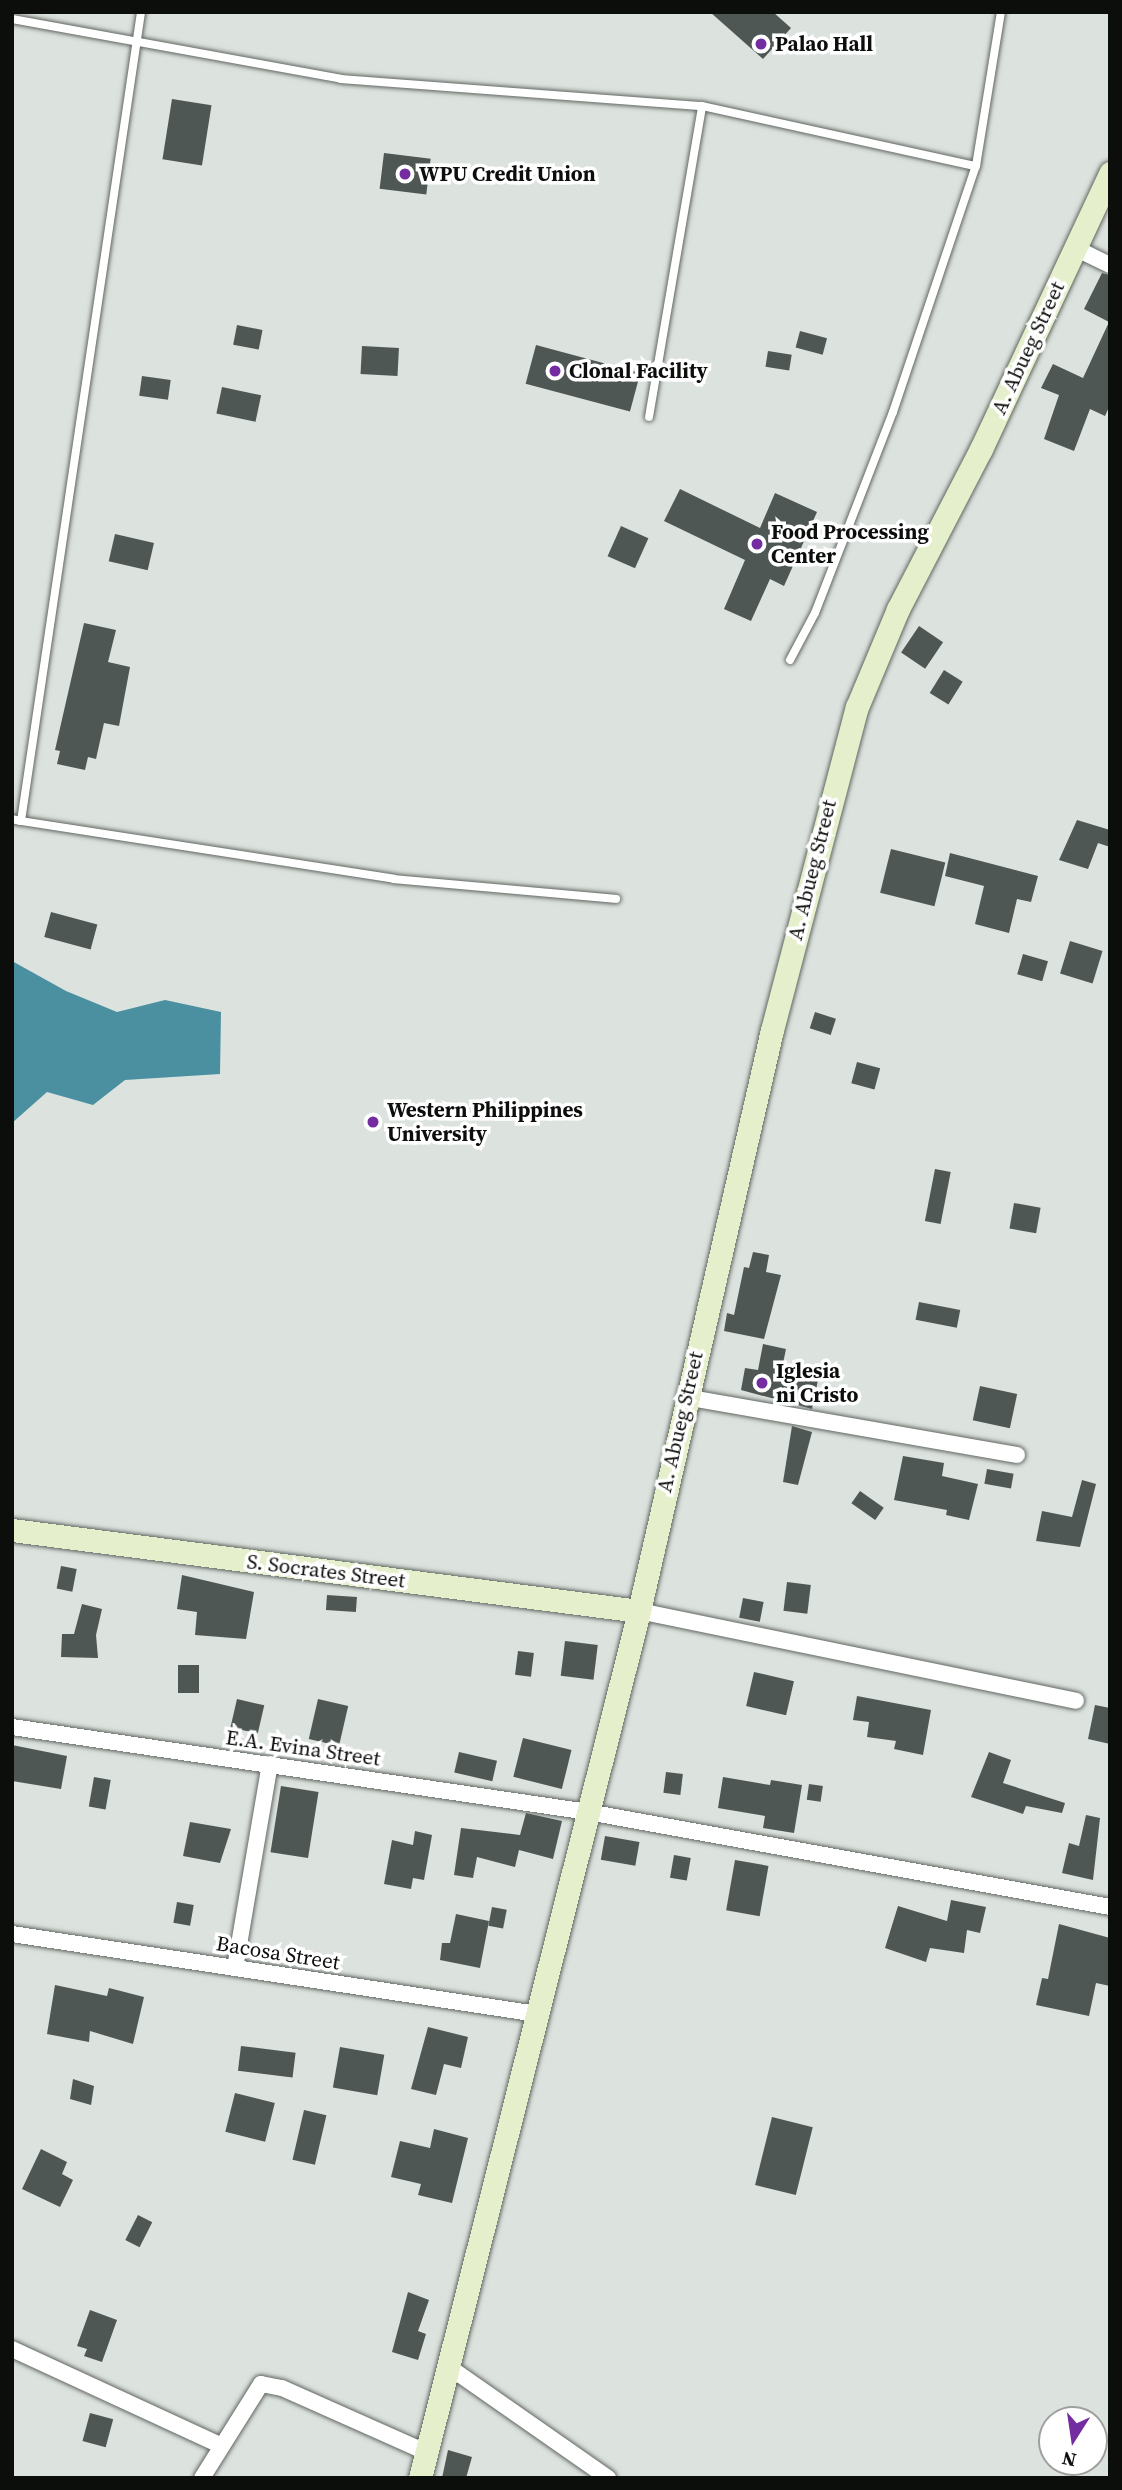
<!DOCTYPE html>
<html>
<head>
<meta charset="utf-8">
<style>
  body { margin:0 }
  #map { position:relative; width:1122px; height:2490px; overflow:hidden; background:#dce2dd; font-family:"Source Serif 4",serif }
  div>[style] { position:absolute }
  .water>* { inset:0; background:#4b90a0 }
  .building>* { inset:0; background:#4f5755; transform-origin:0 0 }
  .roads { filter:drop-shadow(0 0 2px #616762) drop-shadow(0 0 2px #616762) }
  .lane>* { height:8px; margin:-4px; padding:0 4px; transform-origin:4px; border-radius:4px; background:#fff }
  .street>* { height:16px; margin:-8px; padding:0 8px; transform-origin:8px; border-radius:8px; background:#fff }
  .secondary>* { height:23px; margin:-11.5px; padding:0 11.5px; transform-origin:11.5px; border-radius:11.5px; background:#e6efcb }
  .dots>* { width:19px; height:19px; translate:-50% -50%; box-sizing:border-box; border:4px solid #fff; border-radius:50% }
  span { translate:-50% -50%; white-space:nowrap; text-align:center; line-height:1.15; -webkit-text-stroke:7px #fff; paint-order:stroke }
  .poi-label { font-size:21px; color:#0c0e0c; font-weight:700 }
  .left { translate:0 -50%; text-align:left }
  .street-label { font-size:21px; color:#0c0e0c }
  .frame { position:absolute; inset:0; border:14px solid #0c0e0c; pointer-events:none }
  .north { position:absolute; left:1038px; top:2406px; width:70px; height:70px; box-sizing:border-box; background:#fff; border:2px solid #9e9f9e; border-radius:50%; rotate:192deg; font-size:19px; font-weight:700; line-height:28px; text-align:center; color:#0c0e0c }
  .north::after { content:''; display:block; margin:auto; width:24px; height:32px; background:#742da1; clip-path:polygon(50% 0,100% 100%,50% 72%,0 100%) }
</style>
</head>
<body>
<div id="map">
  <div class="water">
    <i style="clip-path:polygon(12px 961px,66px 991px,117px 1012px,165px 1000px,221px 1012px,220px 1074px,125px 1080px,93px 1105px,47px 1092px,12px 1123px)"></i>
  </div>
  <div class="building">
    <i style="clip-path:polygon(710px 12px,773px 12px,791px 28px,763px 59px)"></i>
    <i style="left:172px;top:99px;width:40px;height:61px;rotate:9deg"></i>
    <i style="left:384px;top:153px;width:47px;height:36px;rotate:7deg"></i>
    <i style="clip-path:polygon(1102px 273px,1110px 275px,1110px 405px,1105px 416px,1090px 409px,1074px 451px,1044px 439px,1059px 395px,1041px 388px,1053px 364px,1083px 378px,1109px 322px,1084px 309px)"></i>
    <i style="left:237px;top:325px;width:26px;height:20px;rotate:11deg"></i>
    <i style="left:800px;top:331px;width:28px;height:17px;rotate:15deg"></i>
    <i style="left:536px;top:345px;width:108px;height:40px;rotate:15deg"></i>
    <i style="left:362px;top:346px;width:37px;height:28px;rotate:3deg"></i>
    <i style="left:768px;top:351px;width:24px;height:16px;rotate:9deg"></i>
    <i style="left:142px;top:376px;width:29px;height:20px;rotate:8deg"></i>
    <i style="left:222px;top:387px;width:40px;height:27px;rotate:12deg"></i>
    <i style="clip-path:polygon(680px 489px,760px 528px,775px 493px,817px 512px,784px 586px,770px 579px,751px 621px,724px 609px,745px 560px,664px 521px)"></i>
    <i style="left:621px;top:526px;width:30px;height:33px;rotate:24deg"></i>
    <i style="left:115px;top:534px;width:40px;height:28px;rotate:13deg"></i>
    <i style="clip-path:polygon(84px 623px,116px 630px,108px 662px,130px 667px,119px 726px,104px 723px,96px 759px,88px 757px,85px 770px,57px 764px,60px 751px,55px 750px)"></i>
    <i style="left:919px;top:626px;width:29px;height:32px;rotate:34deg"></i>
    <i style="left:944px;top:670px;width:22px;height:27px;rotate:32deg"></i>
    <i style="clip-path:polygon(1077px 820px,1110px 830px,1110px 847px,1098px 843px,1088px 869px,1059px 860px)"></i>
    <i style="left:891px;top:849px;width:56px;height:45px;rotate:14deg"></i>
    <i style="clip-path:polygon(950px 853px,1038px 876px,1031px 902px,1017px 899px,1009px 933px,975px 924px,984px 886px,945px 876px)"></i>
    <i style="left:51px;top:912px;width:48px;height:26px;rotate:15deg"></i>
    <i style="left:1070px;top:941px;width:34px;height:34px;rotate:17deg"></i>
    <i style="left:1023px;top:954px;width:26px;height:21px;rotate:16deg"></i>
    <i style="left:815px;top:1012px;width:22px;height:17px;rotate:18deg"></i>
    <i style="left:857px;top:1062px;width:24px;height:22px;rotate:15deg"></i>
    <i style="left:935px;top:1169px;width:16px;height:53px;rotate:11deg"></i>
    <i style="left:1014px;top:1203px;width:27px;height:26px;rotate:10deg"></i>
    <i style="clip-path:polygon(753px 1252px,769px 1255px,766px 1272px,781px 1275px,764px 1339px,724px 1331px,727px 1313px,734px 1315px,744px 1267px,749px 1268px)"></i>
    <i style="left:919px;top:1302px;width:42px;height:18px;rotate:11deg"></i>
    <i style="clip-path:polygon(763px 1344px,786px 1349px,781px 1373px,818px 1380px,812px 1409px,741px 1390px,745px 1368px,758px 1370px)"></i>
    <i style="left:980px;top:1386px;width:38px;height:35px;rotate:12deg"></i>
    <i style="clip-path:polygon(792px 1426px,812px 1432px,798px 1485px,783px 1482px)"></i>
    <i style="clip-path:polygon(903px 1456px,944px 1463px,942px 1476px,978px 1484px,969px 1520px,946px 1515px,947px 1510px,894px 1500px)"></i>
    <i style="left:987px;top:1469px;width:27px;height:15px;rotate:10deg"></i>
    <i style="clip-path:polygon(1082px 1480px,1096px 1484px,1080px 1547px,1036px 1541px,1042px 1511px,1072px 1517px)"></i>
    <i style="left:860px;top:1491px;width:29px;height:15px;rotate:35deg"></i>
    <i style="left:61px;top:1566px;width:16px;height:23px;rotate:11deg"></i>
    <i style="clip-path:polygon(182px 1575px,254px 1592px,246px 1639px,195px 1635px,197px 1612px,177px 1609px)"></i>
    <i style="left:787px;top:1582px;width:24px;height:29px;rotate:7deg"></i>
    <i style="left:327px;top:1595px;width:30px;height:15px;rotate:4deg"></i>
    <i style="left:743px;top:1598px;width:21px;height:20px;rotate:11deg"></i>
    <i style="clip-path:polygon(82px 1604px,102px 1609px,96px 1635px,98px 1658px,61px 1657px,62px 1634px,74px 1634px)"></i>
    <i style="left:565px;top:1641px;width:33px;height:35px;rotate:7deg"></i>
    <i style="left:518px;top:1651px;width:16px;height:24px;rotate:7deg"></i>
    <i style="left:178px;top:1665px;width:21px;height:28px"></i>
    <i style="left:754px;top:1672px;width:41px;height:35px;rotate:13deg"></i>
    <i style="clip-path:polygon(857px 1696px,931px 1710px,923px 1755px,894px 1749px,896px 1741px,867px 1737px,869px 1722px,853px 1720px)"></i>
    <i style="left:237px;top:1699px;width:28px;height:29px;rotate:13deg"></i>
    <i style="left:318px;top:1699px;width:31px;height:41px;rotate:13deg"></i>
    <i style="clip-path:polygon(1095px 1705px,1110px 1708px,1110px 1744px,1088px 1739px)"></i>
    <i style="left:523px;top:1738px;width:50px;height:40px;rotate:14deg"></i>
    <i style="clip-path:polygon(12px 1745px,67px 1756px,61px 1789px,12px 1781px)"></i>
    <i style="left:459px;top:1752px;width:39px;height:21px;rotate:13deg"></i>
    <i style="clip-path:polygon(989px 1752px,1011px 1760px,1003px 1783px,1065px 1803px,1062px 1813px,1026px 1806px,1023px 1814px,971px 1797px)"></i>
    <i style="left:666px;top:1772px;width:17px;height:21px;rotate:7deg"></i>
    <i style="left:94px;top:1777px;width:17px;height:30px;rotate:10deg"></i>
    <i style="clip-path:polygon(723px 1777px,770px 1785px,771px 1780px,802px 1785px,794px 1833px,763px 1828px,765px 1816px,718px 1808px)"></i>
    <i style="left:809px;top:1784px;width:14px;height:16px;rotate:8deg"></i>
    <i style="left:281px;top:1786px;width:38px;height:67px;rotate:9deg"></i>
    <i style="clip-path:polygon(526px 1813px,562px 1821px,553px 1859px,519px 1850px,515px 1867px,477px 1857px,473px 1878px,454px 1875px,461px 1828px,520px 1835px)"></i>
    <i style="clip-path:polygon(1086px 1815px,1100px 1818px,1093px 1880px,1062px 1873px,1069px 1843px,1079px 1846px)"></i>
    <i style="clip-path:polygon(190px 1822px,231px 1829px,220px 1863px,183px 1856px)"></i>
    <i style="clip-path:polygon(415px 1831px,432px 1835px,424px 1880px,413px 1878px,411px 1889px,384px 1884px,392px 1840px,413px 1845px)"></i>
    <i style="left:605px;top:1836px;width:35px;height:24px;rotate:10deg"></i>
    <i style="left:674px;top:1855px;width:17px;height:23px;rotate:10deg"></i>
    <i style="left:735px;top:1860px;width:34px;height:51px;rotate:10deg"></i>
    <i style="clip-path:polygon(951px 1900px,986px 1907px,980px 1933px,967px 1930px,964px 1953px,930px 1948px,926px 1962px,885px 1948px,898px 1906px,947px 1921px)"></i>
    <i style="left:177px;top:1902px;width:17px;height:21px;rotate:10deg"></i>
    <i style="left:492px;top:1907px;width:15px;height:19px;rotate:11deg"></i>
    <i style="clip-path:polygon(456px 1914px,489px 1921px,480px 1968px,440px 1960px,442px 1943px,450px 1943px)"></i>
    <i style="clip-path:polygon(1059px 1924px,1110px 1938px,1110px 1986px,1096px 1983px,1089px 2016px,1036px 2005px,1042px 1978px,1048px 1979px)"></i>
    <i style="clip-path:polygon(55px 1985px,107px 1996px,109px 1988px,144px 1997px,133px 2044px,90px 2031px,89px 2042px,47px 2034px)"></i>
    <i style="clip-path:polygon(428px 2027px,468px 2037px,461px 2068px,444px 2064px,436px 2095px,411px 2089px)"></i>
    <i style="left:241px;top:2046px;width:55px;height:25px;rotate:7deg"></i>
    <i style="left:340px;top:2047px;width:45px;height:41px;rotate:10deg"></i>
    <i style="clip-path:polygon(73px 2079px,94px 2086px,91px 2105px,70px 2099px)"></i>
    <i style="left:235px;top:2093px;width:41px;height:40px;rotate:14deg"></i>
    <i style="left:304px;top:2110px;width:23px;height:51px;rotate:13deg"></i>
    <i style="left:772px;top:2117px;width:42px;height:70px;rotate:14deg"></i>
    <i style="clip-path:polygon(434px 2129px,468px 2138px,452px 2203px,418px 2195px,421px 2184px,391px 2177px,400px 2141px,430px 2148px)"></i>
    <i style="clip-path:polygon(41px 2149px,67px 2162px,62px 2174px,73px 2180px,60px 2207px,22px 2189px)"></i>
    <i style="left:138px;top:2215px;width:16px;height:28px;rotate:27deg"></i>
    <i style="clip-path:polygon(408px 2292px,429px 2300px,418px 2331px,426px 2334px,418px 2360px,392px 2352px)"></i>
    <i style="clip-path:polygon(90px 2310px,117px 2320px,102px 2362px,84px 2356px,87px 2349px,77px 2346px)"></i>
    <i style="left:90px;top:2413px;width:24px;height:29px;rotate:15deg"></i>
    <i style="clip-path:polygon(448px 2450px,472px 2457px,466px 2478px,442px 2478px)"></i>
  </div>
  <div class="roads">
    <div class="lane">
      <i style="left:12px;top:19px;width:334px;rotate:10.3deg"></i>
      <i style="left:341px;top:79px;width:362px;rotate:4.3deg"></i>
      <i style="left:702px;top:106px;width:280px;rotate:12.4deg"></i>
      <i style="left:976px;top:166px;width:156px;rotate:-80.8deg"></i>
      <i style="left:649px;top:417px;width:315px;rotate:-80.3deg"></i>
      <i style="left:790px;top:660px;width:53px;rotate:-62deg"></i>
      <i style="left:815px;top:613px;width:216px;rotate:-68.8deg"></i>
      <i style="left:893px;top:412px;width:260px;rotate:-71.4deg"></i>
      <i style="left:12px;top:819px;width:9px;rotate:13deg"></i>
      <i style="left:21px;top:821px;width:818px;rotate:-81.56deg"></i>
      <i style="left:21px;top:821px;width:377px;rotate:8.8deg"></i>
      <i style="left:394px;top:879px;width:223px;rotate:5.1deg"></i>
    </div>
    <div class="street">
      <i style="left:1075px;top:248px;width:39px;rotate:26deg"></i>
      <i style="left:685px;top:1397px;width:337px;rotate:9.9deg"></i>
      <i style="left:639px;top:1611px;width:446px;rotate:11.6deg"></i>
      <i style="left:12px;top:1727px;width:582px;rotate:8.39deg"></i>
      <i style="left:588px;top:1812px;width:531px;rotate:10.31deg"></i>
      <i style="left:12px;top:1934px;width:531px;rotate:8.66deg"></i>
      <i style="left:235px;top:1968px;width:207px;rotate:-80.3deg"></i>
      <i style="left:12px;top:2349px;width:229px;rotate:24.8deg"></i>
      <i style="left:449px;top:2367px;width:194px;rotate:34.9deg"></i>
      <i style="left:202px;top:2478px;width:111px;rotate:-57.9deg"></i>
      <i style="left:261px;top:2384px;width:21px;rotate:11deg"></i>
      <i style="left:282px;top:2388px;width:158px;rotate:24deg"></i>
    </div>
    <div class="secondary">
      <i style="left:12px;top:1530px;width:632px;rotate:7.36deg"></i>
      <i style="left:420px;top:2478px;width:894px;rotate:-75.82deg"></i>
      <i style="left:639px;top:1611px;width:596px;rotate:-77.11deg"></i>
      <i style="left:772px;top:1030px;width:334px;rotate:-75.3deg"></i>
      <i style="left:857px;top:707px;width:106px;rotate:-67.3deg"></i>
      <i style="left:898px;top:609px;width:180px;rotate:-62.6deg"></i>
      <i style="left:981px;top:449px;width:305px;rotate:-64.9deg"></i>
    </div>
  </div>
  <div class="dots">
    <i style="left:761px;top:44px;background:#742da1"></i>
    <i style="left:405px;top:174px;background:#742da1"></i>
    <i style="left:555px;top:371px;background:#742da1"></i>
    <i style="left:757px;top:544px;background:#742da1"></i>
    <i style="left:373px;top:1122px;background:#742da1"></i>
    <i style="left:762px;top:1383px;background:#742da1"></i>
  </div>
  <div class="poi-label">
    <span class="left" style="left:775px;top:44px">Palao Hall</span>
    <span class="left" style="left:419px;top:174px">WPU Credit Union</span>
    <span class="left" style="left:569px;top:371px">Clonal Facility</span>
    <span class="left" style="left:771px;top:544px">Food Processing<br>Center</span>
    <span class="left" style="left:387px;top:1122px">Western Philippines<br>University</span>
    <span class="left" style="left:776px;top:1383px">Iglesia<br>ni Cristo</span>
  </div>
  <div class="street-label">
    <span style="left:1028px;top:348px;rotate:-65deg">A. Abueg Street</span>
    <span style="left:812px;top:870px;rotate:-76deg">A. Abueg Street</span>
    <span style="left:680px;top:1422px;rotate:-77deg">A. Abueg Street</span>
    <span style="left:326px;top:1571px;rotate:7deg">S. Socrates Street</span>
    <span style="left:303px;top:1748px;rotate:8deg">E.A. Evina Street</span>
    <span style="left:278px;top:1953px;rotate:9deg">Bacosa Street</span>
  </div>
  <div class="frame"></div>
  <div class="north">N</div>
</div>
</body>
</html>
